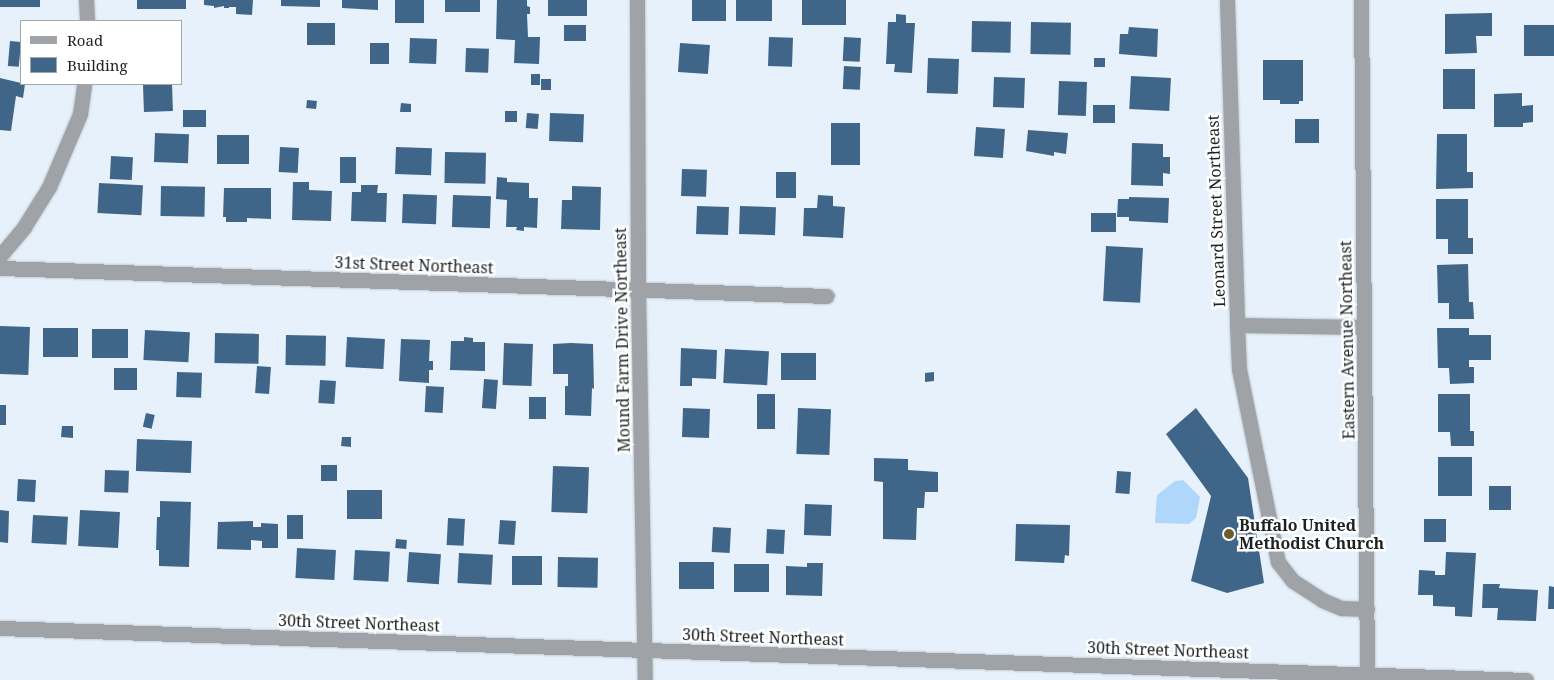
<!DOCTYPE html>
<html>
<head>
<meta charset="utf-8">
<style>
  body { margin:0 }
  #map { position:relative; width:1554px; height:680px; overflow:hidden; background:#e6f1fb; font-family:"Noto Serif",serif }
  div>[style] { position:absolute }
  .green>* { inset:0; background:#afd7fb }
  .building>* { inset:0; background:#3f6688; transform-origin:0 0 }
  .roads { filter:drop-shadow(0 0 1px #c2ccd4) drop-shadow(0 0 1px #c2ccd4) }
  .minor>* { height:15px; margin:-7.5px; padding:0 7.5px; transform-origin:7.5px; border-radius:7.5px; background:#9fa3a7 }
  .dots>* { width:14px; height:14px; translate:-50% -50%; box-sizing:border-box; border:2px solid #fff; border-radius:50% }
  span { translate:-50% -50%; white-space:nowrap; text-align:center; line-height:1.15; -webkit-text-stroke:5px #fff; paint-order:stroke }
  .street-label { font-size:16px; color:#1d2124 }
  .poi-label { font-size:16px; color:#1d2124; font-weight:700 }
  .left { translate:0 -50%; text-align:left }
  .legend { position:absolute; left:20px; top:20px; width:162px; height:65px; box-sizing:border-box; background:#fff; border:1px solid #a5a6a7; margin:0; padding:6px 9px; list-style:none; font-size:15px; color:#1d2124 }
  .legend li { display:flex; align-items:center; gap:10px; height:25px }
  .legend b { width:25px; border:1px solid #a5a6a7 }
</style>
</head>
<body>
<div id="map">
  <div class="green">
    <i style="clip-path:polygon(1183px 480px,1200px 497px,1196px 518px,1189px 524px,1155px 523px,1157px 495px,1175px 481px)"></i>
  </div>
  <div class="building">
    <i style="left:0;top:0;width:40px;height:7px"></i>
    <i style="left:137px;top:0;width:49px;height:9px"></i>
    <i style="clip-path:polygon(204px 0,253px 0,252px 15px,236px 14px,236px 7px,229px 7px,229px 8px,224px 8px,224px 6px,214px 8px,214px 6px,204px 5px)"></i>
    <i style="clip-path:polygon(281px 0,320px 0,320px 7px,281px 6px)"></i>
    <i style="clip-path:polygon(342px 0,378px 0,378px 10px,342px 8px)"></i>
    <i style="left:395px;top:0;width:29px;height:23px"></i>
    <i style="left:445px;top:0;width:35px;height:12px"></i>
    <i style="clip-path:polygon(497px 0,527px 0,527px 6px,530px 7px,530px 14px,527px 14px,528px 37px,540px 37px,539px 64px,514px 63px,515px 40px,496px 39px)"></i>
    <i style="left:548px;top:0;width:39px;height:16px"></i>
    <i style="left:692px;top:0;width:34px;height:21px"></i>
    <i style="left:736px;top:0;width:36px;height:21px"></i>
    <i style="left:802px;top:0;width:44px;height:25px"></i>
    <i style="clip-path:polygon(1492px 13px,1492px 36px,1476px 36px,1477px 53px,1445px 54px,1445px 14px)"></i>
    <i style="clip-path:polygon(896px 14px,906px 15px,906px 23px,915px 23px,912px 73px,894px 72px,895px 64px,886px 64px,888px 22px,896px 22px)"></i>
    <i style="left:972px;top:21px;width:39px;height:31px;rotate:1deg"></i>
    <i style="left:1031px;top:22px;width:40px;height:32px;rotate:1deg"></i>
    <i style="left:307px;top:23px;width:28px;height:22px"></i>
    <i style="left:564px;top:25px;width:22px;height:16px"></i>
    <i style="left:1554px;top:25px;width:31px;height:30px;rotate:90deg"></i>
    <i style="clip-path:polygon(1129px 27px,1158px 29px,1157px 57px,1119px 54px,1120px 34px,1128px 34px)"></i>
    <i style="left:769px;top:37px;width:24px;height:29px;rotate:2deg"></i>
    <i style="left:844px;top:37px;width:17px;height:24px;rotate:3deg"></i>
    <i style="left:410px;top:38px;width:27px;height:25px;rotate:2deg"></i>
    <i style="left:10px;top:41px;width:11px;height:25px;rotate:5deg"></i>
    <i style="left:370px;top:43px;width:19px;height:21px"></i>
    <i style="left:680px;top:43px;width:30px;height:29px;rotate:4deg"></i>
    <i style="left:466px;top:48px;width:23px;height:24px;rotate:2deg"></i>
    <i style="left:928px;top:58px;width:31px;height:35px;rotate:2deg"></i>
    <i style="left:1094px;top:58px;width:11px;height:9px"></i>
    <i style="clip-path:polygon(1263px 60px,1303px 60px,1303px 101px,1299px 101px,1299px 104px,1280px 104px,1280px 100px,1263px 100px)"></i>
    <i style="left:844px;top:66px;width:17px;height:23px;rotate:3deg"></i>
    <i style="left:1443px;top:69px;width:32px;height:40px"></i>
    <i style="left:531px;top:74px;width:9px;height:11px"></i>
    <i style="left:1131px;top:76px;width:40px;height:33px;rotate:3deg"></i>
    <i style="left:994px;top:77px;width:31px;height:30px;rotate:2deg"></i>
    <i style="clip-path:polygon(0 78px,25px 84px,23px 98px,16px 96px,11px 131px,0 130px)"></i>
    <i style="left:541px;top:79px;width:10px;height:11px"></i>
    <i style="left:1059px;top:81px;width:28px;height:34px;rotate:2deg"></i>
    <i style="left:172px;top:84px;width:27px;height:29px;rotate:88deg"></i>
    <i style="clip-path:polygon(1522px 93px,1522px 106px,1533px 105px,1533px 122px,1523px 123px,1523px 127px,1494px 127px,1494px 94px)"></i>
    <i style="left:307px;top:100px;width:10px;height:8px;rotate:6deg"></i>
    <i style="clip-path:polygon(401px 103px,411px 104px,411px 112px,400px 112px)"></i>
    <i style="left:1093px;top:105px;width:22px;height:18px"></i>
    <i style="left:183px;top:110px;width:23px;height:17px"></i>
    <i style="left:505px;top:111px;width:12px;height:11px"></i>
    <i style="left:527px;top:113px;width:12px;height:15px;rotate:5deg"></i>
    <i style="left:550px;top:113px;width:34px;height:28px;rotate:2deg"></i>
    <i style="left:1295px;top:119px;width:24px;height:24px"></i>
    <i style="left:831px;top:123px;width:29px;height:42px"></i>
    <i style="left:976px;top:127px;width:29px;height:29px;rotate:4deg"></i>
    <i style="clip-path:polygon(1028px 130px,1068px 133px,1066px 154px,1054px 152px,1054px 156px,1026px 151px)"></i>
    <i style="left:155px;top:133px;width:34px;height:29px;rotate:2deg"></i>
    <i style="clip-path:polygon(1437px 134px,1467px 134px,1467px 172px,1473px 172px,1473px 188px,1436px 189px)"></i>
    <i style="left:217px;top:135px;width:32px;height:29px"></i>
    <i style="clip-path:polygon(1132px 143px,1163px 144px,1163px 157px,1170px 157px,1170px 174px,1163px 173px,1163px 186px,1131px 185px)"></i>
    <i style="left:280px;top:147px;width:19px;height:25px;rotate:3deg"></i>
    <i style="left:396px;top:147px;width:36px;height:27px;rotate:2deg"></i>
    <i style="left:445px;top:152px;width:41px;height:31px;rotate:1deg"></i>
    <i style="left:111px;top:156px;width:22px;height:23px;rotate:3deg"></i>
    <i style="left:340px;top:157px;width:16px;height:26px"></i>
    <i style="left:682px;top:169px;width:25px;height:27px;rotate:2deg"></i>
    <i style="left:776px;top:172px;width:20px;height:26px"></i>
    <i style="clip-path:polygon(497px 177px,507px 178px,507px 182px,529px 183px,529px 198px,538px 198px,537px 228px,524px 227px,524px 231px,516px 230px,517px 227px,506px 227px,507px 200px,496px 199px)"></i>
    <i style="clip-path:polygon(293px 182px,309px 182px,309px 190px,332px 191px,331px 221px,292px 220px)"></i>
    <i style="left:99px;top:183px;width:44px;height:30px;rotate:3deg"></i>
    <i style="clip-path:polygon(361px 185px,378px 185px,377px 193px,387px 193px,386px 222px,351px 221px,352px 192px,361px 192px)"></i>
    <i style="left:161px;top:186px;width:44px;height:30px;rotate:1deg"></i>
    <i style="clip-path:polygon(572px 186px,601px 187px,600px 230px,561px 229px,562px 200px,572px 200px)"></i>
    <i style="clip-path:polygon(224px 188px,271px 188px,271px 219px,247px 218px,247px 222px,226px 222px,226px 217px,223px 217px)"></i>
    <i style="left:403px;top:194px;width:34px;height:29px;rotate:2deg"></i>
    <i style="left:453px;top:195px;width:38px;height:32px;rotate:2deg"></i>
    <i style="clip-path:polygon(818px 195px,833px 196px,833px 206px,845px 207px,843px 238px,803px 236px,804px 208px,817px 208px)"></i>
    <i style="clip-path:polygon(1129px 197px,1169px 198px,1168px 223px,1129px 221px,1129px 217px,1117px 217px,1118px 199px,1129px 199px)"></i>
    <i style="clip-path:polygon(1436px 199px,1468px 199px,1468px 238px,1473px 238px,1473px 254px,1448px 254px,1448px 239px,1436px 239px)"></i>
    <i style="left:697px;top:206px;width:32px;height:28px;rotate:2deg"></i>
    <i style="left:740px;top:206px;width:36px;height:28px;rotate:2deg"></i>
    <i style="left:1091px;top:213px;width:25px;height:19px"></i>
    <i style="left:1106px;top:246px;width:37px;height:55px;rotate:3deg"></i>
    <i style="clip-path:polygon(1468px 264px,1469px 302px,1473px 302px,1474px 319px,1449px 319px,1449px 303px,1438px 303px,1437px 265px)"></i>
    <i style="left:0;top:326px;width:30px;height:48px;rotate:2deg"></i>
    <i style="left:43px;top:328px;width:35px;height:29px"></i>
    <i style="clip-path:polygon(1437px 328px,1469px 328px,1469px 335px,1491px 335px,1491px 360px,1469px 360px,1469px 367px,1474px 367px,1474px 383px,1450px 384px,1449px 368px,1438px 368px)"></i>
    <i style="left:92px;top:329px;width:36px;height:29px"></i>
    <i style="left:145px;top:330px;width:45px;height:30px;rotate:3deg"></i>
    <i style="left:215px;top:333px;width:44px;height:30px;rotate:1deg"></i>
    <i style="left:286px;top:335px;width:40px;height:30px;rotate:1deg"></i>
    <i style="left:347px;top:337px;width:38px;height:30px;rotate:3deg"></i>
    <i style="clip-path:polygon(464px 337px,473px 338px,473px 342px,485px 342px,485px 371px,450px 370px,451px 341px,464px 341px)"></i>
    <i style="clip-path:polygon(401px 339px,430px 340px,429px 361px,433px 361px,433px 370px,429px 370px,429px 383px,399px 381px)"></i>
    <i style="left:504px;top:343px;width:29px;height:42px;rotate:2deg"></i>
    <i style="clip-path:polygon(571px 343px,593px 344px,594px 389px,592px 388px,591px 416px,565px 415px,565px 386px,568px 386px,568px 374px,553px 374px,553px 344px)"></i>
    <i style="clip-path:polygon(681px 348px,717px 350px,716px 379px,692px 378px,692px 386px,680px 386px)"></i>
    <i style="left:725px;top:349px;width:44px;height:34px;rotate:3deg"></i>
    <i style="left:781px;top:353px;width:35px;height:27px"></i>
    <i style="left:257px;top:366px;width:14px;height:27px;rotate:4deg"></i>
    <i style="left:114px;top:368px;width:23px;height:22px"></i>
    <i style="left:177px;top:372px;width:25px;height:25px;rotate:2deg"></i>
    <i style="clip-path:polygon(934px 372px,934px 381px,925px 382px,925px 373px)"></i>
    <i style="left:484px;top:379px;width:14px;height:29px;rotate:4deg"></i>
    <i style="left:320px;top:380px;width:16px;height:23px;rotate:4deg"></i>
    <i style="left:426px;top:386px;width:18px;height:26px;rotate:3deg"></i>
    <i style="left:757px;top:394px;width:18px;height:35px"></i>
    <i style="clip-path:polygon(1438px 394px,1470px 394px,1470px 431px,1474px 431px,1474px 446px,1451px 446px,1450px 432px,1438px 432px)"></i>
    <i style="left:529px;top:397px;width:17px;height:22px"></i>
    <i style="left:0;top:405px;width:6px;height:20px"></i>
    <i style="left:683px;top:408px;width:27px;height:29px;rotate:2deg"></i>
    <i style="left:798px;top:408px;width:33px;height:46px;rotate:2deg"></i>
    <i style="clip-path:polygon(1196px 408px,1248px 478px,1264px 583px,1227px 593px,1191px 581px,1211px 496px,1166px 434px)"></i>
    <i style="left:146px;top:413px;width:9px;height:14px;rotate:13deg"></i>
    <i style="clip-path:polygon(62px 426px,73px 426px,73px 438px,61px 437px)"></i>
    <i style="clip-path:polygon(342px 437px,351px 437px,351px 447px,341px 446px)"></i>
    <i style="left:137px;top:439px;width:55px;height:32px;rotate:2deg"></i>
    <i style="left:1438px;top:457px;width:34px;height:39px"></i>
    <i style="clip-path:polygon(874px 458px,908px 459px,908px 470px,938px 472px,938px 492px,925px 492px,924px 508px,917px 508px,916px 540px,883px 539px,883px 482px,874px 481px)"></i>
    <i style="left:337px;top:465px;width:16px;height:16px;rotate:90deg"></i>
    <i style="left:553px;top:466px;width:36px;height:46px;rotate:2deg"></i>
    <i style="left:105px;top:470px;width:24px;height:22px;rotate:2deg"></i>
    <i style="left:1117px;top:471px;width:14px;height:22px;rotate:4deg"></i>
    <i style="left:18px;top:479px;width:18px;height:22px;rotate:3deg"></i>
    <i style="left:1489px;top:486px;width:22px;height:24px"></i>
    <i style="left:347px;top:490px;width:35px;height:29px"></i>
    <i style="clip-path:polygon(160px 501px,191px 502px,189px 567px,159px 566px,159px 550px,156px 550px,157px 517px,160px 517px)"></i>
    <i style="left:805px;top:504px;width:27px;height:31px;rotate:2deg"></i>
    <i style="clip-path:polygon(0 510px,9px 511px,8px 543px,0 542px)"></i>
    <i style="left:80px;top:510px;width:40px;height:36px;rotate:3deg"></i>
    <i style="left:33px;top:515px;width:35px;height:28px;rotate:3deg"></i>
    <i style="left:287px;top:515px;width:16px;height:24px"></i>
    <i style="left:448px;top:518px;width:17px;height:27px;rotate:3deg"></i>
    <i style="left:1424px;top:519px;width:22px;height:23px"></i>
    <i style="left:500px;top:520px;width:16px;height:24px;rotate:4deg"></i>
    <i style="clip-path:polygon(253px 521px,253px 527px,261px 527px,261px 523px,278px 524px,278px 548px,262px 548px,262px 541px,251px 540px,251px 550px,217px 549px,218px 522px)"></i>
    <i style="clip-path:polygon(1016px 524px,1070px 525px,1069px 556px,1065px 555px,1064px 563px,1015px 561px)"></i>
    <i style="left:713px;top:527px;width:18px;height:25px;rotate:3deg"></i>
    <i style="left:767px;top:529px;width:18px;height:24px;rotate:3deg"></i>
    <i style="left:396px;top:539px;width:11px;height:9px;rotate:5deg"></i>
    <i style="left:297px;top:548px;width:39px;height:30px;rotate:3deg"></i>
    <i style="left:355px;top:550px;width:35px;height:30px;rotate:3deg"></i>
    <i style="left:409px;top:552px;width:32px;height:30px;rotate:4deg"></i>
    <i style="clip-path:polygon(1446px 552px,1476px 553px,1472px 617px,1455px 616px,1455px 607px,1433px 606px,1433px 595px,1418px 595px,1419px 570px,1435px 571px,1435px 575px,1445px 575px)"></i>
    <i style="left:459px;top:553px;width:34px;height:30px;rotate:3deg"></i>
    <i style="left:512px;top:556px;width:30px;height:29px"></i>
    <i style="left:558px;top:557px;width:40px;height:30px;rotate:1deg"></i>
    <i style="left:679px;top:562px;width:35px;height:27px"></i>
    <i style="clip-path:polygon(807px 563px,823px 563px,822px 596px,786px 595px,786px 566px,807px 567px)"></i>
    <i style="left:734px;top:564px;width:35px;height:28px"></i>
    <i style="clip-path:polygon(1483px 584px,1500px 584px,1499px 588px,1538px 590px,1536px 621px,1497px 620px,1498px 608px,1482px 608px)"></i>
    <i style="clip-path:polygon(1549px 586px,1554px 587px,1554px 609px,1548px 609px)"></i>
  </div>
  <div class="roads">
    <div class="minor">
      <i style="left:86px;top:0;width:21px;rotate:87deg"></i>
      <i style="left:637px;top:0;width:290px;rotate:89.8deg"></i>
      <i style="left:638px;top:290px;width:390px;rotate:89deg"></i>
      <i style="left:1227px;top:0;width:325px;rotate:88.2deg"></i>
      <i style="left:1237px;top:325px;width:127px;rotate:0.9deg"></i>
      <i style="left:1361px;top:0;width:680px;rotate:89.49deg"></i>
      <i style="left:0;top:256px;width:38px;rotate:-50deg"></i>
      <i style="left:24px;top:227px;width:47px;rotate:-58deg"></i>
      <i style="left:49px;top:187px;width:79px;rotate:-67deg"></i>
      <i style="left:80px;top:114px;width:30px;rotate:-82deg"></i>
      <i style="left:0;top:268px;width:827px;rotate:1.94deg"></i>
      <i style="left:1237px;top:325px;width:44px;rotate:87.4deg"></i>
      <i style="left:1239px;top:369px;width:197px;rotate:78.6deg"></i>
      <i style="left:1278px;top:562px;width:24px;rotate:52deg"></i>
      <i style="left:1293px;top:581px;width:35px;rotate:33deg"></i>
      <i style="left:1322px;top:600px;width:21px;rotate:23deg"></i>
      <i style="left:1341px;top:608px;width:26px;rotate:2deg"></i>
      <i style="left:0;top:628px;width:1527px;rotate:1.95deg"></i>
    </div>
  </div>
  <div class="dots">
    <i style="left:1229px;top:534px;background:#6a5e2b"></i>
  </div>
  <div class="street-label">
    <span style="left:1216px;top:211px;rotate:-92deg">Leonard Street Northeast</span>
    <span style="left:414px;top:265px;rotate:2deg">31st Street Northeast</span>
    <span style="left:622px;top:340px;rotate:-91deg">Mound Farm Drive Northeast</span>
    <span style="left:1347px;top:340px;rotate:-91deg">Eastern Avenue Northeast</span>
    <span style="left:359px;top:623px;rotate:2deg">30th Street Northeast</span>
    <span style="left:763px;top:637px;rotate:2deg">30th Street Northeast</span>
    <span style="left:1168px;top:650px;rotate:2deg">30th Street Northeast</span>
  </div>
  <div class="poi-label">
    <span class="left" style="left:1239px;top:534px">Buffalo United<br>Methodist Church</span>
  </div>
  <ul class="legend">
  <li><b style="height:6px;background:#9fa3a7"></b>Road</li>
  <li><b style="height:14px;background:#3f6688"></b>Building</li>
  </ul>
</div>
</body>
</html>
